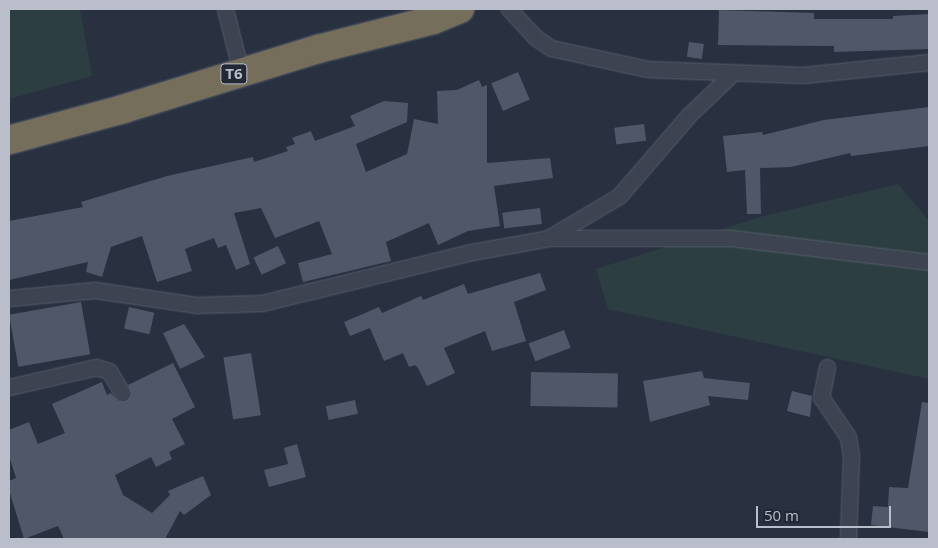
<!DOCTYPE html>
<html>
<head>
<meta charset="utf-8">
<style>
  body { margin:0 }
  #map { position:relative; width:938px; height:548px; overflow:hidden; background:#293040; font-family:"Open Sans",sans-serif }
  div>[style] { position:absolute }
  .green>* { inset:0; background:#2c3e42 }
  .building>* { inset:0; background:#505768; transform-origin:0 0 }
  .roads { filter:drop-shadow(0 0 1px #585e6a) drop-shadow(0 0 1px #585e6a) }
  .street>* { height:15px; margin:-7.5px; padding:0 7.5px; transform-origin:7.5px; border-radius:7.5px; background:#3d4350 }
  .highway>* { height:28px; margin:-14px; padding:0 14px; transform-origin:14px; border-radius:14px; background:#756e5b }
  span { translate:-50% -50%; white-space:nowrap; text-align:center; line-height:1.15; -webkit-text-stroke:5px #222835; paint-order:stroke }
  .shield-label span { padding:1px 4px; background:#222835; border:1px solid; border-radius:4px; -webkit-text-stroke-width:0 }
  .shield-label { font-size:15px; color:#babeca; font-weight:700 }
  .frame { position:absolute; inset:0; border:10px solid #babeca; pointer-events:none }
  .scale { position:absolute; left:756px; top:506px; width:135px; height:22px; box-sizing:border-box; border:2px solid #babeca; border-top:0; padding-left:6px; font-size:15px; line-height:18px; white-space:nowrap; color:#babeca; -webkit-text-stroke:4px #222835; paint-order:stroke }
</style>
</head>
<body>
<div id="map">
  <div class="green">
    <i style="clip-path:polygon(9px 9px,80px 9px,92px 76px,9px 99px)"></i>
    <i style="clip-path:polygon(898px 184px,929px 221px,929px 379px,608px 309px,596px 269px,760px 217px)"></i>
  </div>
  <div class="building">
    <i style="clip-path:polygon(719px 10px,814px 13px,814px 19px,893px 19px,893px 16px,929px 14px,929px 49px,834px 52px,834px 46px,718px 45px)"></i>
    <i style="left:689px;top:42px;width:15px;height:15px;rotate:8deg"></i>
    <i style="left:518px;top:72px;width:30px;height:29px;rotate:67deg"></i>
    <i style="clip-path:polygon(479px 80px,482px 87px,487px 85px,487px 163px,550px 158px,553px 178px,494px 186px,500px 226px,468px 231px,438px 245px,429px 223px,386px 242px,391px 261px,303px 282px,298px 263px,332px 254px,319px 221px,275px 238px,261px 208px,234px 213px,250px 264px,236px 270px,226px 245px,218px 248px,214px 238px,185px 249px,192px 271px,157px 282px,142px 236px,111px 247px,102px 277px,86px 272px,88px 262px,9px 280px,9px 221px,83px 207px,81px 202px,167px 176px,253px 157px,254px 162px,288px 151px,286px 147px,295px 144px,292px 138px,311px 131px,315px 141px,355px 126px,350px 116px,384px 101px,408px 103px,407px 122px,356px 144px,366px 172px,407px 154px,414px 119px,438px 124px,437px 91px,457px 90px)"></i>
    <i style="clip-path:polygon(929px 107px,929px 146px,851px 156px,850px 153px,791px 167px,760px 168px,761px 214px,747px 214px,745px 170px,727px 172px,723px 136px,762px 132px,763px 135px,824px 120px)"></i>
    <i style="left:644px;top:124px;width:17px;height:30px;rotate:83deg"></i>
    <i style="left:540px;top:208px;width:16px;height:38px;rotate:83deg"></i>
    <i style="left:278px;top:246px;width:19px;height:27px;rotate:65deg"></i>
    <i style="clip-path:polygon(540px 273px,546px 290px,514px 302px,526px 341px,492px 351px,485px 331px,444px 348px,455px 373px,427px 386px,418px 368px,415px 365px,409px 367px,403px 353px,384px 361px,370px 328px,350px 336px,344px 322px,379px 307px,382px 313px,421px 296px,423px 300px,464px 284px,468px 294px)"></i>
    <i style="left:81px;top:302px;width:53px;height:73px;rotate:80deg"></i>
    <i style="left:129px;top:307px;width:26px;height:22px;rotate:13deg"></i>
    <i style="clip-path:polygon(184px 324px,205px 357px,180px 369px,163px 333px)"></i>
    <i style="left:564px;top:330px;width:19px;height:38px;rotate:69deg"></i>
    <i style="left:251px;top:353px;width:63px;height:28px;rotate:81deg"></i>
    <i style="clip-path:polygon(173px 363px,195px 407px,172px 419px,185px 444px,169px 452px,172px 459px,156px 467px,151px 457px,115px 475px,123px 495px,152px 513px,170px 495px,168px 491px,203px 476px,211px 495px,184px 515px,180px 511px,165px 539px,64px 539px,58px 526px,24px 539px,9px 490px,9px 481px,16px 478px,9px 456px,9px 430px,29px 422px,38px 444px,65px 433px,52px 404px,102px 382px,107px 395px,111px 393px,118px 401px,126px 401px,131px 393px,128px 385px)"></i>
    <i style="clip-path:polygon(702px 371px,704px 378px,750px 383px,748px 400px,708px 396px,710px 405px,650px 422px,643px 381px)"></i>
    <i style="left:531px;top:372px;width:87px;height:34px;rotate:1deg"></i>
    <i style="clip-path:polygon(792px 391px,812px 396px,810px 417px,787px 411px)"></i>
    <i style="left:355px;top:400px;width:14px;height:30px;rotate:78deg"></i>
    <i style="clip-path:polygon(922px 402px,929px 403px,929px 532px,871px 525px,873px 506px,888px 507px,889px 487px,908px 488px)"></i>
    <i style="clip-path:polygon(297px 444px,306px 477px,269px 487px,264px 470px,288px 464px,284px 448px)"></i>
  </div>
  <div class="roads">
    <div class="street">
      <i style="left:225px;top:9px;width:65px;rotate:75.7deg"></i>
      <i style="left:509px;top:9px;width:38px;rotate:47deg"></i>
      <i style="left:535px;top:37px;width:19px;rotate:35deg"></i>
      <i style="left:551px;top:48px;width:98px;rotate:12.3deg"></i>
      <i style="left:647px;top:69px;width:156px;rotate:2.2deg"></i>
      <i style="left:803px;top:75px;width:127px;rotate:-5.9deg"></i>
      <i style="left:550px;top:237px;width:80px;rotate:-30.7deg"></i>
      <i style="left:619px;top:196px;width:107px;rotate:-49.2deg"></i>
      <i style="left:689px;top:115px;width:61px;rotate:-43.7deg"></i>
      <i style="left:9px;top:298px;width:86px;rotate:-5.3deg"></i>
      <i style="left:95px;top:290px;width:102px;rotate:8.4deg"></i>
      <i style="left:196px;top:305px;width:66px;rotate:-1.7deg"></i>
      <i style="left:262px;top:303px;width:216px;rotate:-13.7deg"></i>
      <i style="left:472px;top:252px;width:78px;rotate:-10.3deg"></i>
      <i style="left:549px;top:238px;width:182px"></i>
      <i style="left:731px;top:238px;width:199px;rotate:6.9deg"></i>
      <i style="left:827px;top:367px;width:31px;rotate:101deg"></i>
      <i style="left:821px;top:397px;width:48px;rotate:56deg"></i>
      <i style="left:848px;top:437px;width:19px;rotate:81deg"></i>
      <i style="left:851px;top:456px;width:83px;rotate:92.1deg"></i>
      <i style="left:9px;top:387px;width:89px;rotate:-12.9deg"></i>
      <i style="left:96px;top:367px;width:14px;rotate:17deg"></i>
      <i style="left:109px;top:371px;width:26px;rotate:59deg"></i>
    </div>
    <div class="highway">
      <i style="left:9px;top:140px;width:118px;rotate:-15.2deg"></i>
      <i style="left:123px;top:109px;width:204px;rotate:-17.1deg"></i>
      <i style="left:318px;top:49px;width:119px;rotate:-14.2deg"></i>
      <i style="left:433px;top:20px;width:29px;rotate:-22deg"></i>
    </div>
  </div>
  <div class="shield-label">
    <span style="left:234px;top:74px">T6</span>
  </div>
  <div class="frame"></div>
  <div class="scale">50 m</div>
</div>
</body>
</html>
